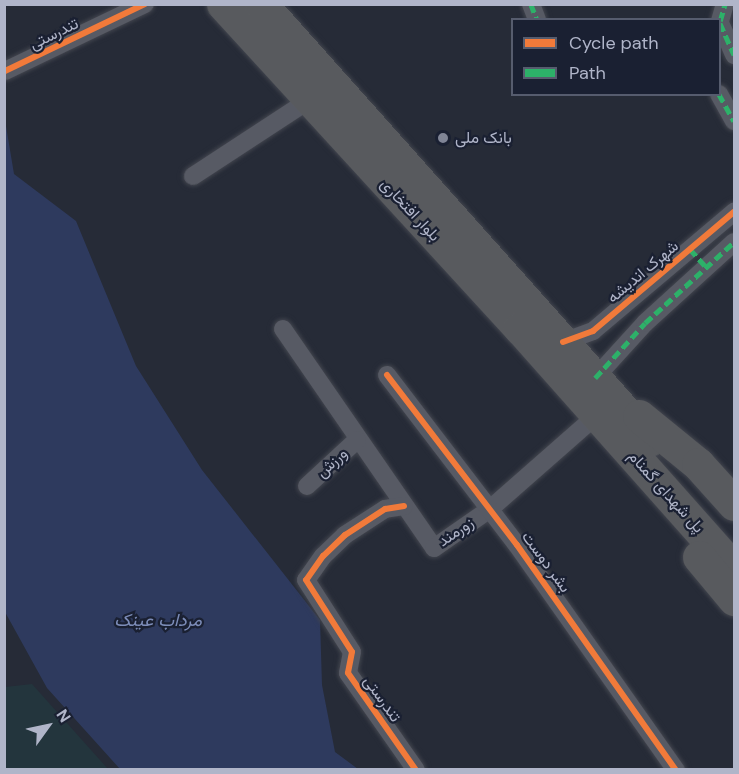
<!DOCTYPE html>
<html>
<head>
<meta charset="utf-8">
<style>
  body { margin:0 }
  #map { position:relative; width:739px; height:774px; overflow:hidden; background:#262b37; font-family:"DM Sans",Vazirmatn,sans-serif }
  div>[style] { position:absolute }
  .green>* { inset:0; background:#23353d }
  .water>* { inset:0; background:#2e3a5e }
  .roads { filter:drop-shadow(0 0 2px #42454e) drop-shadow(0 0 2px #42454e) }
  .street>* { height:18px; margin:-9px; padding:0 9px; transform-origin:9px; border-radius:9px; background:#575a64 }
  .highway>* { height:33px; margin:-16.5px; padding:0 16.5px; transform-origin:16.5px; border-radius:16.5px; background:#585a5e }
  .quiet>* { height:4.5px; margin-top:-2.25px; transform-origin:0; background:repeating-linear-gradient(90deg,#2db169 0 9px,transparent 0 13.5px) }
  .cycleway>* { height:6px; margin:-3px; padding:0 3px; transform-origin:3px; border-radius:3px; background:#f17a3a }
  .dots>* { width:16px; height:16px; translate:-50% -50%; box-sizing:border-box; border:3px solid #1a2032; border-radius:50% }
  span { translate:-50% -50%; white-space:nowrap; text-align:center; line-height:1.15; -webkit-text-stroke:4.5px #1a2032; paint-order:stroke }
  .street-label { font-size:16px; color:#b0b5c9 }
  .poi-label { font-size:16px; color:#b0b5c9 }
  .left { translate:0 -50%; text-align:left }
  .water-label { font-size:18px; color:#7c8cb8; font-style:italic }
  .frame { position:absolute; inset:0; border:6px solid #b0b5c9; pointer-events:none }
  .legend { position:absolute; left:511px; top:18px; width:210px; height:78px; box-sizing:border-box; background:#1a2032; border:2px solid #565c6e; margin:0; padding:8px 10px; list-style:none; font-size:18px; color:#b0b5c9 }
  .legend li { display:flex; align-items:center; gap:12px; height:30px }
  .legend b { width:30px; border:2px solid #565c6e }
  .north { position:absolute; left:18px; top:696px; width:60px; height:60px; -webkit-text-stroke:4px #1a2032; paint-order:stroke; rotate:57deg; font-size:16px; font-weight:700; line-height:24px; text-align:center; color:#b0b5c9 }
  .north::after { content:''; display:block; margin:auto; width:21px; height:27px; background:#b0b5c9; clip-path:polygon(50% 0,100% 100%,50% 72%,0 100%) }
</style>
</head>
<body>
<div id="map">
  <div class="green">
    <i style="clip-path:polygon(32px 684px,108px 769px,5px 769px,5px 687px)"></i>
  </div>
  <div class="water">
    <i style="clip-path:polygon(4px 114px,14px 174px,76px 221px,136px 366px,202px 470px,320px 620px,322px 685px,335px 752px,358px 769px,120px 769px,47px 688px,5px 612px)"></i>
  </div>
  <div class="roads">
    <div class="street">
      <i style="left:531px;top:4px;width:17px;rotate:69deg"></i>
      <i style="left:720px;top:21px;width:18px;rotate:-74deg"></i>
      <i style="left:720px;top:23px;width:35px;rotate:66deg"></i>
      <i style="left:5px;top:71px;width:155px;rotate:-25.6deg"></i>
      <i style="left:719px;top:94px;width:31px;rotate:61deg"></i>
      <i style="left:193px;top:176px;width:139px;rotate:-33.2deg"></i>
      <i style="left:283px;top:329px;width:266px;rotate:55.4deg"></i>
      <i style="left:434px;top:548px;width:68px;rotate:-34.9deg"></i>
      <i style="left:490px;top:509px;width:142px;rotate:-41.3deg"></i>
      <i style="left:563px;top:342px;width:32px;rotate:-20deg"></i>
      <i style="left:593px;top:331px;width:185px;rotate:-40.2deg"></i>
      <i style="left:387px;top:375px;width:214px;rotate:52.6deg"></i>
      <i style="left:517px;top:545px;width:276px;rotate:54.8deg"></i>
      <i style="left:595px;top:378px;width:74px;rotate:-47.7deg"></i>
      <i style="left:645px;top:323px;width:120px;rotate:-42.3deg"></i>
      <i style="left:307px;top:486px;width:68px;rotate:-42.6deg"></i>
      <i style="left:404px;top:506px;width:19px;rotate:171deg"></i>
      <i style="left:385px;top:509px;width:48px;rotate:147deg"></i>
      <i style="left:345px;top:535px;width:30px;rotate:136deg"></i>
      <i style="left:323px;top:556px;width:29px;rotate:125deg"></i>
      <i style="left:306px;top:580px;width:85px;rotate:57.4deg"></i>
      <i style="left:352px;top:652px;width:21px;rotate:101deg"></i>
      <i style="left:348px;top:673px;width:118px;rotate:55deg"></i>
    </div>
    <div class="highway">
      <i style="left:223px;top:4px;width:440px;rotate:47.5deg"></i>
      <i style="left:520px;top:328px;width:322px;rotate:48.4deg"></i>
      <i style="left:261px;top:4px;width:584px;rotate:48.26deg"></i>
      <i style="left:639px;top:416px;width:76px;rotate:39.1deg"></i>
      <i style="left:698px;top:464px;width:54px;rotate:48deg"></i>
      <i style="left:699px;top:557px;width:55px;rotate:50.2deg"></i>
    </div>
  </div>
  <div class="quiet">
    <i style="left:531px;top:4px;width:17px;rotate:69deg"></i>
    <i style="left:720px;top:21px;width:18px;rotate:-74deg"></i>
    <i style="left:720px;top:23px;width:35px;rotate:66deg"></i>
    <i style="left:719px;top:94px;width:31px;rotate:61deg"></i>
    <i style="left:690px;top:249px;width:24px;rotate:48deg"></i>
    <i style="left:595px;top:378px;width:74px;rotate:-47.7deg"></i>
    <i style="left:645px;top:323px;width:120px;rotate:-42.3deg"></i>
  </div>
  <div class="cycleway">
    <i style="left:5px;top:71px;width:155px;rotate:-25.6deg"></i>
    <i style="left:563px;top:342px;width:32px;rotate:-20deg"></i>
    <i style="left:593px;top:331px;width:185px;rotate:-40.2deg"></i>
    <i style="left:387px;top:375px;width:214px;rotate:52.6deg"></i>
    <i style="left:517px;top:545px;width:276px;rotate:54.8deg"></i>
    <i style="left:404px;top:506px;width:19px;rotate:171deg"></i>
    <i style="left:385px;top:509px;width:48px;rotate:147deg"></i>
    <i style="left:345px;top:535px;width:30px;rotate:136deg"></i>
    <i style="left:323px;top:556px;width:29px;rotate:125deg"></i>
    <i style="left:306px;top:580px;width:85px;rotate:57.4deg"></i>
    <i style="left:352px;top:652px;width:21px;rotate:101deg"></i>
    <i style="left:348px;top:673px;width:118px;rotate:55deg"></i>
  </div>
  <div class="dots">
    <i style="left:443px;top:138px;background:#808596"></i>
  </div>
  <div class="street-label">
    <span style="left:54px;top:34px;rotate:-26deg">تندرستی</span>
    <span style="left:410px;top:210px;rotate:47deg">بلوار افتخاری</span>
    <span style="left:643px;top:272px;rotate:-40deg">شهرک اندیشه</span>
    <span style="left:332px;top:463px;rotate:-43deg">ورزش</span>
    <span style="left:666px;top:492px;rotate:48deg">پل شهدای گمنام</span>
    <span style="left:456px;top:532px;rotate:-34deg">زورمند</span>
    <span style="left:546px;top:562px;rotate:54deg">بشر دوست</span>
    <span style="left:382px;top:699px;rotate:55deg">تندرستی</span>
  </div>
  <div class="poi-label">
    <span class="left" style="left:455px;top:138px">بانک ملی</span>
  </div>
  <div class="water-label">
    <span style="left:158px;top:620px">مرداب عینک</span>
  </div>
  <div class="frame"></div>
  <ul class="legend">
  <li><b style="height:8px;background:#f17a3a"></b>Cycle path</li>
  <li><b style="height:8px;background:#2db169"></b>Path</li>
  </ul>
  <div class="north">N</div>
</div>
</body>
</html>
